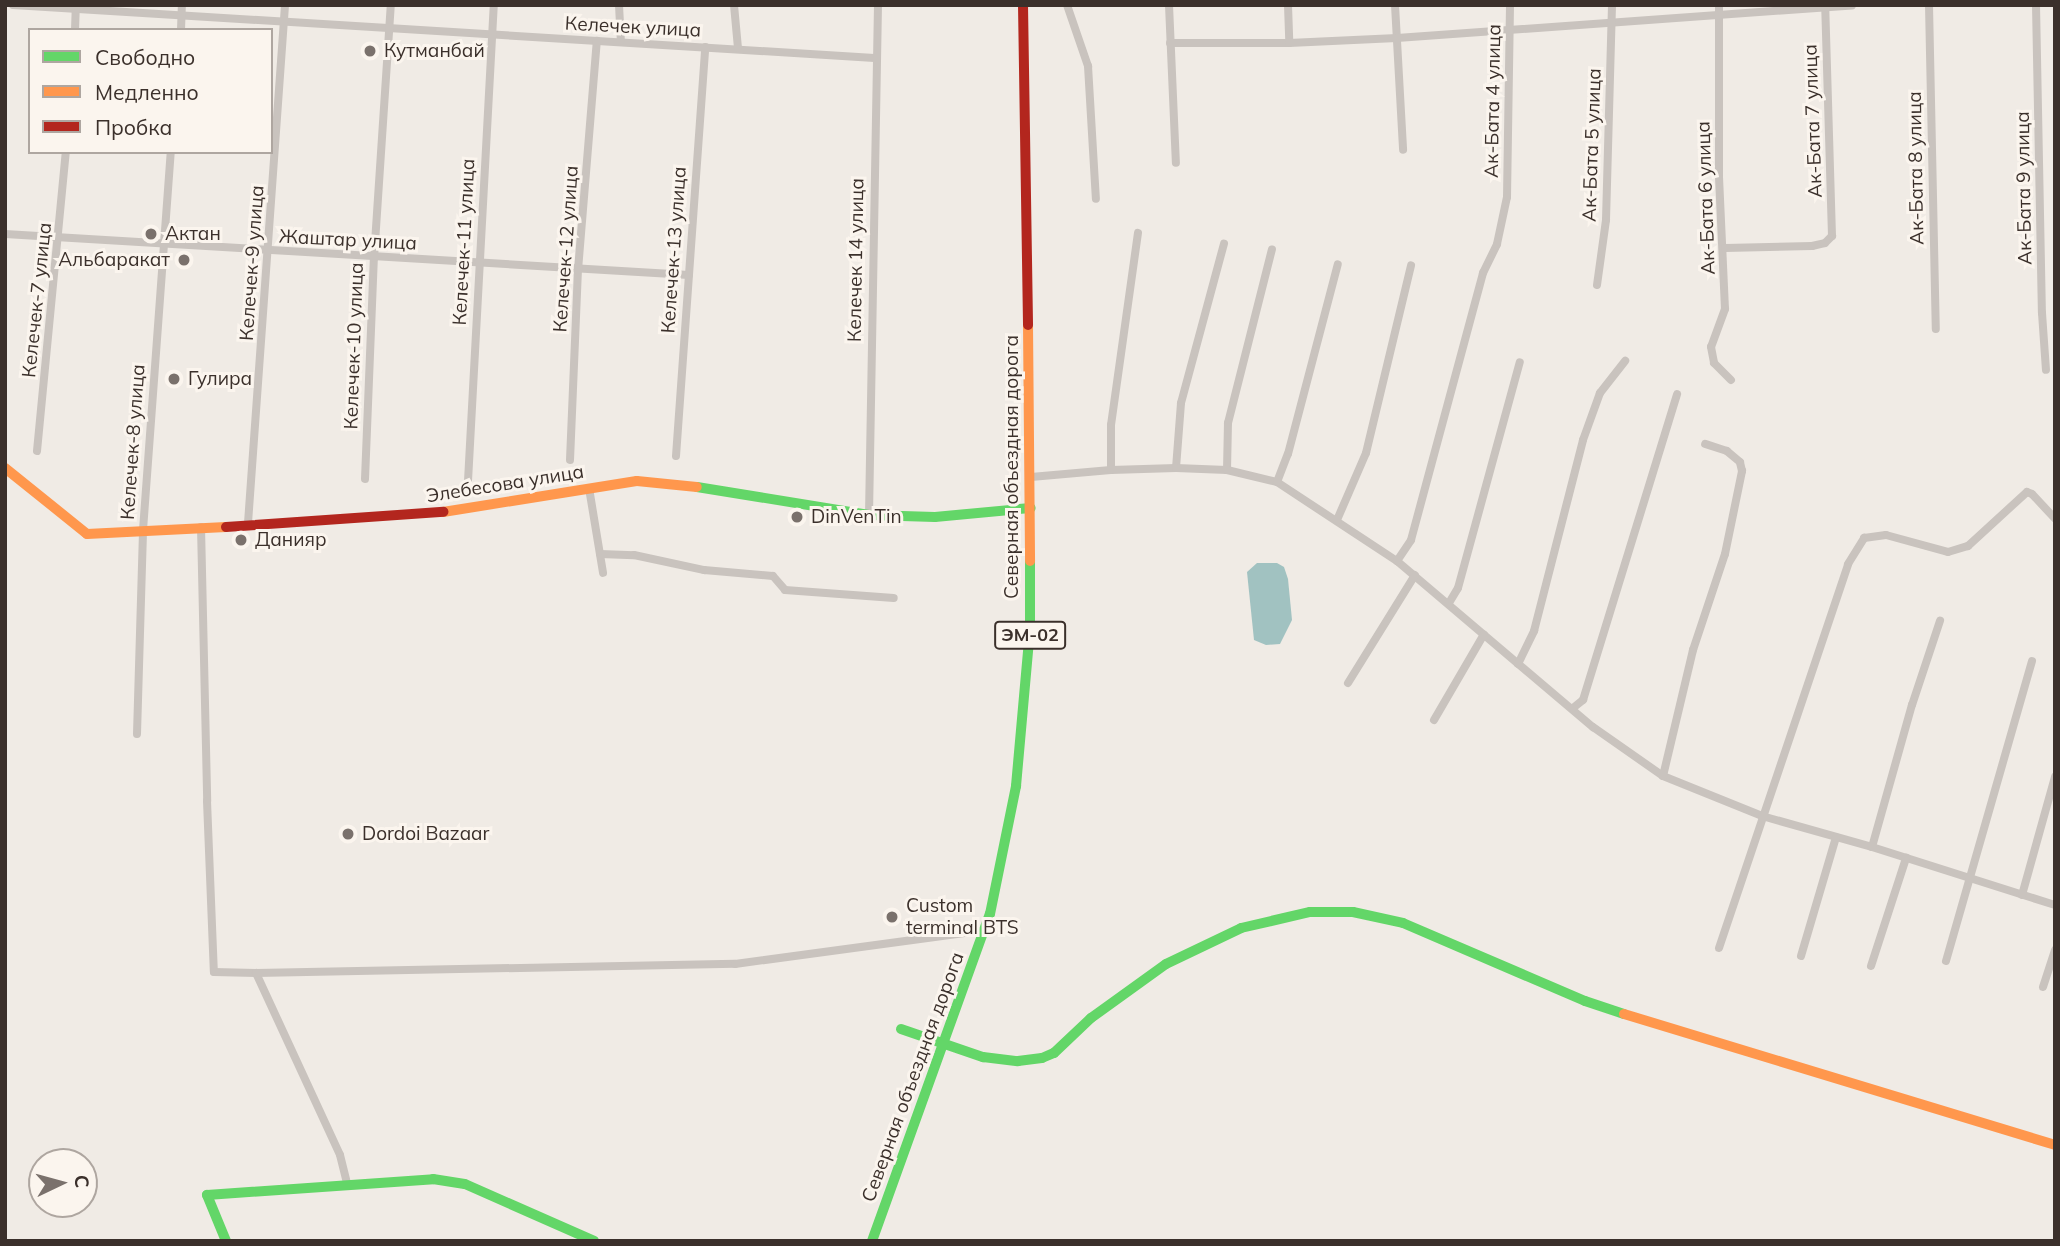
<!DOCTYPE html>
<html>
<head>
<meta charset="utf-8">
<style>
  body { margin:0 }
  #map { position:relative; width:2060px; height:1246px; overflow:hidden; background:#f0ebe5; font-family:Mulish,sans-serif }
  div>[style] { position:absolute }
  .water>* { inset:0; background:#a1c2c1 }
  .street>* { height:8px; margin:-4px; padding:0 4px; transform-origin:4px; border-radius:4px; background:#c9c3be }
  .fast>* { height:10px; margin:-5px; padding:0 5px; transform-origin:5px; border-radius:5px; background:#63d668 }
  .slow>* { height:10px; margin:-5px; padding:0 5px; transform-origin:5px; border-radius:5px; background:#ff974d }
  .jam>* { height:10px; margin:-5px; padding:0 5px; transform-origin:5px; border-radius:5px; background:#b3261e }
  .dots>* { width:19px; height:19px; translate:-50% -50%; box-sizing:border-box; border:4px solid #fbf5ee; border-radius:50% }
  span { translate:-50% -50%; white-space:nowrap; text-align:center; line-height:1.15; -webkit-text-stroke:6px #fbf5ee; paint-order:stroke }
  .shield-label span { padding:2px 5px; background:#fbf5ee; border:2px solid; border-radius:5px; -webkit-text-stroke-width:0 }
  .shield-label { font-size:18px; color:#3b302b; font-weight:700 }
  .street-label { font-size:19px; color:#3b302b }
  .poi-label { font-size:19px; color:#3b302b }
  .left { translate:0 -50%; text-align:left }
  .right { translate:-100% -50%; text-align:right }
  .frame { position:absolute; inset:0; border:7px solid #3b302b; pointer-events:none }
  .legend { position:absolute; left:28px; top:28px; width:245px; height:126px; box-sizing:border-box; background:#fbf5ee; border:2px solid #aea6a0; margin:0; padding:9px 12px; list-style:none; font-size:21px; color:#3b302b }
  .legend li { display:flex; align-items:center; gap:14px; height:35px }
  .legend b { width:35px; border:2px solid #aea6a0 }
  .north { position:absolute; left:28px; top:1148px; width:70px; height:70px; box-sizing:border-box; background:#fbf5ee; border:2px solid #aea6a0; border-radius:50%; rotate:85deg; font-size:19px; font-weight:700; line-height:28px; text-align:center; color:#3b302b }
  .north::after { content:''; display:block; margin:auto; width:24px; height:32px; background:#7a716c; clip-path:polygon(50% 0,100% 100%,50% 72%,0 100%) }
</style>
</head>
<body>
<div id="map">
  <div class="water">
    <i style="clip-path:polygon(1257px 563px,1277px 563px,1284px 567px,1288px 579px,1292px 620px,1280px 644px,1266px 645px,1254px 640px,1247px 572px)"></i>
  </div>
  <div class="street">
    <i style="left:13px;top:5px;width:863px;rotate:3.52deg"></i>
    <i style="left:619px;top:5px;width:36px;rotate:87deg"></i>
    <i style="left:734px;top:5px;width:43px;rotate:84.7deg"></i>
    <i style="left:1067px;top:5px;width:65px;rotate:71deg"></i>
    <i style="left:1088px;top:66px;width:133px;rotate:86.6deg"></i>
    <i style="left:1169px;top:5px;width:158px;rotate:87.5deg"></i>
    <i style="left:1288px;top:5px;width:38px;rotate:88deg"></i>
    <i style="left:1395px;top:5px;width:145px;rotate:86.8deg"></i>
    <i style="left:1719px;top:5px;width:172px;rotate:90deg"></i>
    <i style="left:1719px;top:177px;width:132px;rotate:87.4deg"></i>
    <i style="left:1725px;top:309px;width:40px;rotate:110.2deg"></i>
    <i style="left:1711px;top:347px;width:16px;rotate:79deg"></i>
    <i style="left:1714px;top:363px;width:24px;rotate:45deg"></i>
    <i style="left:1929px;top:5px;width:324px;rotate:88.8deg"></i>
    <i style="left:2036px;top:5px;width:308px;rotate:88.9deg"></i>
    <i style="left:2042px;top:313px;width:57px;rotate:86deg"></i>
    <i style="left:75px;top:30px;width:25px;rotate:-88deg"></i>
    <i style="left:181px;top:30px;width:25px;rotate:-88deg"></i>
    <i style="left:1170px;top:43px;width:119px"></i>
    <i style="left:1289px;top:43px;width:108px;rotate:-2.7deg"></i>
    <i style="left:1397px;top:38px;width:456px;rotate:-4.1deg"></i>
    <i style="left:5px;top:234px;width:685px;rotate:3.43deg"></i>
    <i style="left:1725px;top:248px;width:87px;rotate:-1.3deg"></i>
    <i style="left:1812px;top:246px;width:13px;rotate:-13deg"></i>
    <i style="left:1825px;top:243px;width:10px;rotate:-45deg"></i>
    <i style="left:1832px;top:236px;width:231px;rotate:-91.7deg"></i>
    <i style="left:1597px;top:285px;width:66px;rotate:-82.1deg"></i>
    <i style="left:1606px;top:220px;width:215px;rotate:-88.4deg"></i>
    <i style="left:37px;top:451px;width:300px;rotate:-84.5deg"></i>
    <i style="left:676px;top:456px;width:410px;rotate:-85.9deg"></i>
    <i style="left:570px;top:460px;width:190px;rotate:-87.6deg"></i>
    <i style="left:578px;top:270px;width:230px;rotate:-85.3deg"></i>
    <i style="left:1176px;top:468px;width:65px;rotate:-85.6deg"></i>
    <i style="left:1181px;top:403px;width:165px;rotate:-74.9deg"></i>
    <i style="left:1111px;top:470px;width:45px;rotate:-90deg"></i>
    <i style="left:1111px;top:425px;width:194px;rotate:-82deg"></i>
    <i style="left:1227px;top:470px;width:47px;rotate:-88.8deg"></i>
    <i style="left:1228px;top:423px;width:179px;rotate:-75.8deg"></i>
    <i style="left:1031px;top:477px;width:80px;rotate:-5deg"></i>
    <i style="left:1111px;top:470px;width:65px;rotate:-1.8deg"></i>
    <i style="left:1176px;top:468px;width:51px;rotate:2.2deg"></i>
    <i style="left:1227px;top:470px;width:51px;rotate:13.5deg"></i>
    <i style="left:1277px;top:482px;width:144px;rotate:33.4deg"></i>
    <i style="left:1397px;top:561px;width:257px;rotate:40.3deg"></i>
    <i style="left:1593px;top:727px;width:85px;rotate:35deg"></i>
    <i style="left:1663px;top:776px;width:107px;rotate:22deg"></i>
    <i style="left:1762px;top:816px;width:114px;rotate:15.7deg"></i>
    <i style="left:1872px;top:847px;width:192px;rotate:17.6deg"></i>
    <i style="left:365px;top:479px;width:221px;rotate:-87.7deg"></i>
    <i style="left:374px;top:258px;width:254px;rotate:-86.2deg"></i>
    <i style="left:468px;top:481px;width:477px;rotate:-86.9deg"></i>
    <i style="left:1277px;top:482px;width:30px;rotate:-69deg"></i>
    <i style="left:1288px;top:454px;width:196px;rotate:-75.3deg"></i>
    <i style="left:589px;top:488px;width:86px;rotate:80.6deg"></i>
    <i style="left:869px;top:515px;width:510px;rotate:-88.99deg"></i>
    <i style="left:1337px;top:520px;width:73px;rotate:-66.6deg"></i>
    <i style="left:1366px;top:453px;width:193px;rotate:-76.5deg"></i>
    <i style="left:248px;top:523px;width:519px;rotate:-85.91deg"></i>
    <i style="left:201px;top:527px;width:274px;rotate:88.7deg"></i>
    <i style="left:207px;top:801px;width:171px;rotate:87.7deg"></i>
    <i style="left:214px;top:972px;width:42px;rotate:1.4deg"></i>
    <i style="left:256px;top:973px;width:200px;rotate:65.2deg"></i>
    <i style="left:340px;top:1155px;width:30px;rotate:76deg"></i>
    <i style="left:600px;top:554px;width:34px;rotate:2deg"></i>
    <i style="left:634px;top:555px;width:72px;rotate:12.1deg"></i>
    <i style="left:704px;top:570px;width:69px;rotate:5deg"></i>
    <i style="left:773px;top:576px;width:18px;rotate:49deg"></i>
    <i style="left:785px;top:590px;width:109px;rotate:4.2deg"></i>
    <i style="left:1397px;top:561px;width:25px;rotate:-56deg"></i>
    <i style="left:1411px;top:540px;width:277px;rotate:-74.9deg"></i>
    <i style="left:1483px;top:273px;width:32px;rotate:-64deg"></i>
    <i style="left:1497px;top:244px;width:48px;rotate:-78deg"></i>
    <i style="left:1507px;top:197px;width:192px;rotate:-89.1deg"></i>
    <i style="left:1449px;top:603px;width:17px;rotate:-59deg"></i>
    <i style="left:1458px;top:588px;width:234px;rotate:-74.7deg"></i>
    <i style="left:1518px;top:664px;width:37px;rotate:-64deg"></i>
    <i style="left:1534px;top:631px;width:197px;rotate:-75.6deg"></i>
    <i style="left:1583px;top:440px;width:50px;rotate:-70.1deg"></i>
    <i style="left:1600px;top:393px;width:41px;rotate:-52deg"></i>
    <i style="left:1348px;top:683px;width:127px;rotate:-58.2deg"></i>
    <i style="left:1573px;top:708px;width:13px;rotate:-39deg"></i>
    <i style="left:1583px;top:700px;width:320px;rotate:-72.9deg"></i>
    <i style="left:1434px;top:720px;width:99px;rotate:-59.8deg"></i>
    <i style="left:137px;top:734px;width:204px;rotate:-88.3deg"></i>
    <i style="left:143px;top:530px;width:379px;rotate:-85.8deg"></i>
    <i style="left:1663px;top:776px;width:130px;rotate:-76.6deg"></i>
    <i style="left:1693px;top:650px;width:101px;rotate:-71.6deg"></i>
    <i style="left:1725px;top:554px;width:85px;rotate:-78.4deg"></i>
    <i style="left:1742px;top:471px;width:9px;rotate:-103deg"></i>
    <i style="left:1740px;top:462px;width:17px;rotate:-140deg"></i>
    <i style="left:1727px;top:451px;width:23px;rotate:-162deg"></i>
    <i style="left:1872px;top:847px;width:148px;rotate:-74.3deg"></i>
    <i style="left:1912px;top:705px;width:89px;rotate:-71.6deg"></i>
    <i style="left:2022px;top:895px;width:123px;rotate:-74.4deg"></i>
    <i style="left:1719px;top:948px;width:405px;rotate:-71.4deg"></i>
    <i style="left:1848px;top:564px;width:31px;rotate:-58deg"></i>
    <i style="left:1864px;top:538px;width:22px;rotate:-8deg"></i>
    <i style="left:1886px;top:535px;width:64px;rotate:15.3deg"></i>
    <i style="left:1948px;top:552px;width:21px;rotate:-17deg"></i>
    <i style="left:1968px;top:546px;width:80px;rotate:-42.5deg"></i>
    <i style="left:2027px;top:492px;width:5px;rotate:22deg"></i>
    <i style="left:2032px;top:494px;width:34px;rotate:47deg"></i>
    <i style="left:1801px;top:956px;width:124px;rotate:-73.6deg"></i>
    <i style="left:1946px;top:961px;width:312px;rotate:-74deg"></i>
    <i style="left:1871px;top:966px;width:114px;rotate:-72deg"></i>
    <i style="left:256px;top:973px;width:479px;rotate:-1.1deg"></i>
    <i style="left:735px;top:964px;width:252px;rotate:-7.7deg"></i>
    <i style="left:2043px;top:987px;width:39px;rotate:-72deg"></i>
  </div>
  <div class="fast">
    <i style="left:697px;top:487px;width:174px;rotate:9.2deg"></i>
    <i style="left:869px;top:515px;width:66px;rotate:1.7deg"></i>
    <i style="left:935px;top:517px;width:96px;rotate:-5.4deg"></i>
    <i style="left:901px;top:1029px;width:87px;rotate:18.9deg"></i>
    <i style="left:983px;top:1057px;width:35px;rotate:7deg"></i>
    <i style="left:1018px;top:1061px;width:24px;rotate:-7deg"></i>
    <i style="left:1042px;top:1058px;width:13px;rotate:-23deg"></i>
    <i style="left:1054px;top:1053px;width:51px;rotate:-43.4deg"></i>
    <i style="left:1091px;top:1018px;width:92px;rotate:-35.8deg"></i>
    <i style="left:1166px;top:964px;width:83px;rotate:-25.6deg"></i>
    <i style="left:1241px;top:928px;width:71px;rotate:-13.1deg"></i>
    <i style="left:1310px;top:912px;width:43px"></i>
    <i style="left:1353px;top:912px;width:51px;rotate:12.4deg"></i>
    <i style="left:1403px;top:923px;width:198px;rotate:23.2deg"></i>
    <i style="left:1585px;top:1001px;width:41px;rotate:18.4deg"></i>
    <i style="left:226px;top:1241px;width:50px;rotate:-112.4deg"></i>
    <i style="left:207px;top:1195px;width:227px;rotate:-4deg"></i>
    <i style="left:433px;top:1179px;width:32px;rotate:9deg"></i>
    <i style="left:465px;top:1184px;width:141px;rotate:23.8deg"></i>
    <i style="left:872px;top:1241px;width:348px;rotate:-70.2deg"></i>
    <i style="left:990px;top:914px;width:131px;rotate:-78.5deg"></i>
    <i style="left:1016px;top:786px;width:157px;rotate:-84.9deg"></i>
    <i style="left:1030px;top:630px;width:69px;rotate:-90deg"></i>
  </div>
  <div class="slow">
    <i style="left:1028px;top:325px;width:236px;rotate:89.5deg"></i>
    <i style="left:5px;top:468px;width:105px;rotate:38.8deg"></i>
    <i style="left:87px;top:534px;width:139px;rotate:-2.9deg"></i>
    <i style="left:443px;top:512px;width:196px;rotate:-9.1deg"></i>
    <i style="left:637px;top:481px;width:60px;rotate:5.7deg"></i>
    <i style="left:1624px;top:1014px;width:450px;rotate:16.9deg"></i>
  </div>
  <div class="jam">
    <i style="left:1023px;top:5px;width:320px;rotate:89.1deg"></i>
    <i style="left:226px;top:527px;width:218px;rotate:-4deg"></i>
  </div>
  <div class="dots">
    <i style="left:370px;top:51px;background:#7a716c"></i>
    <i style="left:151px;top:234px;background:#7a716c"></i>
    <i style="left:184px;top:260px;background:#7a716c"></i>
    <i style="left:174px;top:379px;background:#7a716c"></i>
    <i style="left:797px;top:517px;background:#7a716c"></i>
    <i style="left:241px;top:540px;background:#7a716c"></i>
    <i style="left:348px;top:834px;background:#7a716c"></i>
    <i style="left:892px;top:917px;background:#7a716c"></i>
  </div>
  <div class="shield-label">
    <span style="left:1030px;top:635px">ЭМ-02</span>
  </div>
  <div class="street-label">
    <span style="left:633px;top:27px;rotate:3deg">Келечек улица</span>
    <span style="left:1493px;top:101px;rotate:-89deg">Ак-Бата 4 улица</span>
    <span style="left:1813px;top:121px;rotate:-92deg">Ак-Бата 7 улица</span>
    <span style="left:1592px;top:145px;rotate:-88deg">Ак-Бата 5 улица</span>
    <span style="left:1916px;top:168px;rotate:-91deg">Ак-Бата 8 улица</span>
    <span style="left:2024px;top:188px;rotate:-91deg">Ак-Бата 9 улица</span>
    <span style="left:1706px;top:198px;rotate:-92deg">Ак-Бата 6 улица</span>
    <span style="left:348px;top:240px;rotate:3deg">Жаштар улица</span>
    <span style="left:464px;top:242px;rotate:-87deg">Келечек-11 улица</span>
    <span style="left:566px;top:249px;rotate:-86deg">Келечек-12 улица</span>
    <span style="left:674px;top:250px;rotate:-86deg">Келечек-13 улица</span>
    <span style="left:856px;top:260px;rotate:-89deg">Келечек 14 улица</span>
    <span style="left:252px;top:263px;rotate:-86deg">Келечек-9 улица</span>
    <span style="left:37px;top:300px;rotate:-84deg">Келечек-7 улица</span>
    <span style="left:354px;top:346px;rotate:-88deg">Келечек-10 улица</span>
    <span style="left:133px;top:442px;rotate:-86deg">Келечек-8 улица</span>
    <span style="left:1012px;top:467px;rotate:-90deg">Северная объездная дорога</span>
    <span style="left:505px;top:484px;rotate:-9deg">Элебесова улица</span>
    <span style="left:913px;top:1077px;rotate:-70deg">Северная объездная дорога</span>
  </div>
  <div class="poi-label">
    <span class="left" style="left:384px;top:51px">Кутманбай</span>
    <span class="left" style="left:165px;top:234px">Актан</span>
    <span class="right" style="left:170px;top:260px">Альбаракат</span>
    <span class="left" style="left:188px;top:379px">Гулира</span>
    <span class="left" style="left:811px;top:517px">DinVenTin</span>
    <span class="left" style="left:255px;top:540px">Данияр</span>
    <span class="left" style="left:362px;top:834px">Dordoi Bazaar</span>
    <span class="left" style="left:906px;top:917px">Custom<br>terminal BTS</span>
  </div>
  <div class="frame"></div>
  <ul class="legend">
  <li><b style="height:9px;background:#63d668"></b>Свободно</li>
  <li><b style="height:9px;background:#ff974d"></b>Медленно</li>
  <li><b style="height:9px;background:#b3261e"></b>Пробка</li>
  </ul>
  <div class="north">С</div>
</div>
</body>
</html>
